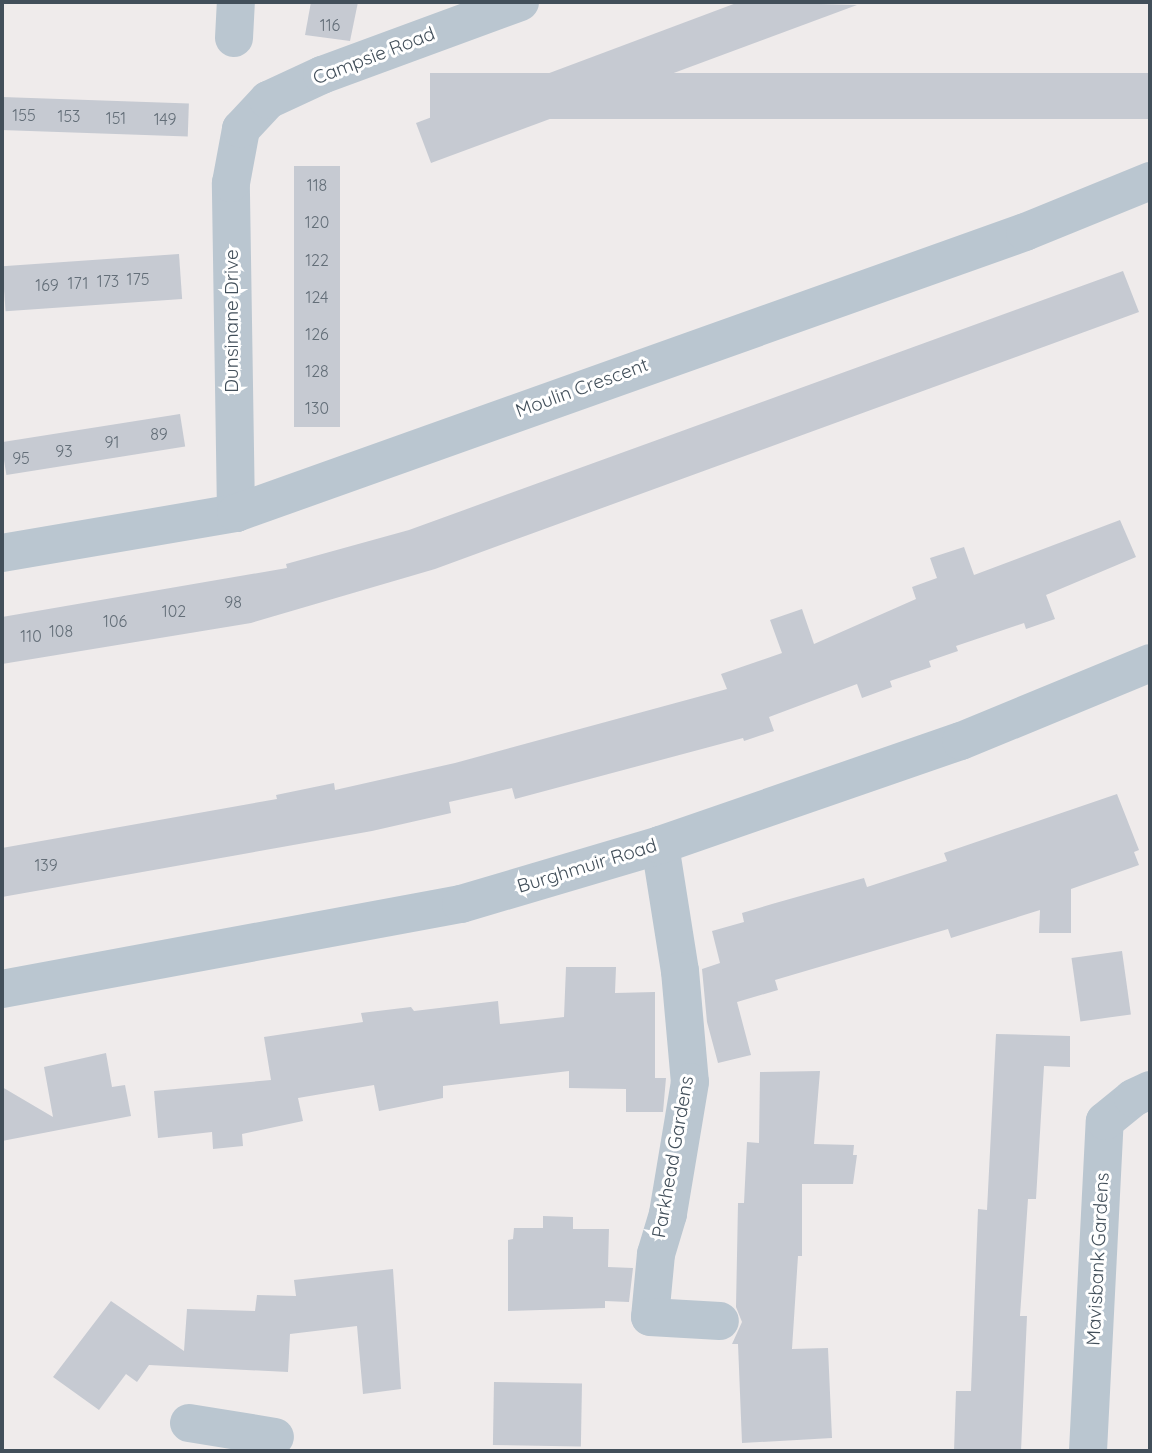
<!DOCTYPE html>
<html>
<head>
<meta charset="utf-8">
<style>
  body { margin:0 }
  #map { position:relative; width:1152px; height:1453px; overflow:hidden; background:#efebeb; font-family:Quicksand,sans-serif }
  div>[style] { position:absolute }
  .building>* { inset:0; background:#c6cad2; transform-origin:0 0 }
  .minor>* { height:38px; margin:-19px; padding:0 19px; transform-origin:19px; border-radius:19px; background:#bac6d0 }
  span { translate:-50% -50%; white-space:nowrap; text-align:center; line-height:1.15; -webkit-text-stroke:6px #fff; paint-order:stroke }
  .number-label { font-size:16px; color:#636e78 }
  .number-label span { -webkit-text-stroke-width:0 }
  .street-label { font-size:19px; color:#424f5a }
  .frame { position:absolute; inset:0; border:4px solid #424f5a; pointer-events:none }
</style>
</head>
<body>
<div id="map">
  <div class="building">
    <i style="clip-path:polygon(311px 2px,358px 2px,350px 41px,305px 35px)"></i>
    <i style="clip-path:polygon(739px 2px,857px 5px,431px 163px,416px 123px)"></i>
    <i style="left:1150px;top:73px;width:46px;height:720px;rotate:90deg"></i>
    <i style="left:2px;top:97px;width:187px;height:33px;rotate:2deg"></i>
    <i style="left:340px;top:166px;width:261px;height:46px;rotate:90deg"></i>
    <i style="left:179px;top:254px;width:45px;height:177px;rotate:86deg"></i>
    <i style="clip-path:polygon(1123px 271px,1139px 312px,435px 569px,251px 623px,2px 664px,2px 617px,287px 568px,286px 564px,409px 530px)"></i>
    <i style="left:180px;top:414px;width:33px;height:181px;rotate:81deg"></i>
    <i style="clip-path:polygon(1120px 520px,1136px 557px,1046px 595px,1055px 619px,1026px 629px,1024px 623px,956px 646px,958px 651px,929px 661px,931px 667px,890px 681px,892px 687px,862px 698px,857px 684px,769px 717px,774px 731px,744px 741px,743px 738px,515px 799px,512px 788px,449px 802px,451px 813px,372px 831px,2px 897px,2px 848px,277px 799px,276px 795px,334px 783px,335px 790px,455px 763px,727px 689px,721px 674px,782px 653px,770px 620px,802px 609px,814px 644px,916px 599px,912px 587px,937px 578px,930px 558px,964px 547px,974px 575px)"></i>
    <i style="clip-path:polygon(1117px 794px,1139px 850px,1134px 852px,1139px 865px,1071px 889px,1071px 933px,1039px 933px,1040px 910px,951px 938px,948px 929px,775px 980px,778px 990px,737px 1002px,751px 1055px,718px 1063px,707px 1022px,702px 969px,720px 963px,712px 931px,744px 922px,742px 913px,772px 904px,864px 878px,867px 887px,947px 861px,944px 853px)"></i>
    <i style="left:1122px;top:951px;width:64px;height:51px;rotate:82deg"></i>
    <i style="clip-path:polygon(566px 967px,616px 967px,615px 993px,655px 992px,655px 1078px,666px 1078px,663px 1112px,626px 1112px,626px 1089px,569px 1088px,569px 1071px,443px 1086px,443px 1098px,379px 1111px,374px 1085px,298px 1098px,303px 1121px,242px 1134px,243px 1146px,213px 1149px,212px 1132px,158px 1138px,154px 1091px,271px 1080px,264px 1037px,363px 1022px,361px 1013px,411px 1007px,414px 1011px,498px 1001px,500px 1024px,564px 1017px)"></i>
    <i style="clip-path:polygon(996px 1034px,1070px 1036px,1070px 1067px,1044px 1066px,1036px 1199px,1028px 1199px,1020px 1316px,1027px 1316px,1021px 1451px,954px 1451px,956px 1391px,971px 1391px,978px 1209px,987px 1210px)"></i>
    <i style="clip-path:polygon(106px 1053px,112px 1087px,125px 1085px,131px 1116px,2px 1141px,2px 1087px,53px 1117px,44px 1067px)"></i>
    <i style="clip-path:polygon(820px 1071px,814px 1144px,854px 1145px,853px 1155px,857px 1155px,853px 1184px,802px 1184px,802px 1256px,798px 1256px,792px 1349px,828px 1348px,832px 1438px,742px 1443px,738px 1344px,732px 1344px,742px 1322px,736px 1307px,738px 1203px,744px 1203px,747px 1142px,759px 1143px,760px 1072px)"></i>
    <i style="clip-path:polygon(543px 1216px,573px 1217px,573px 1229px,609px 1229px,608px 1267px,633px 1268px,629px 1302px,605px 1301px,605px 1308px,508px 1311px,508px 1240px,513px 1239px,514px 1228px,543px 1228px)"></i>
    <i style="clip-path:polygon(393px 1269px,401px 1389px,363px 1394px,357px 1326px,290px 1334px,288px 1372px,149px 1365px,137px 1382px,126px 1374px,99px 1410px,53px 1377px,111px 1301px,184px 1351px,187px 1309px,255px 1311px,257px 1295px,296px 1296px,294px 1280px)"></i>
    <i style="left:494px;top:1382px;width:88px;height:63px;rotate:1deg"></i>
  </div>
  <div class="minor">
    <i style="left:234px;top:38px;width:36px;rotate:-87deg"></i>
    <i style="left:236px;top:513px;width:330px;rotate:-90.9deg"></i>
    <i style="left:231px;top:183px;width:55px;rotate:-79.5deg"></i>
    <i style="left:241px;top:129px;width:40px;rotate:-47deg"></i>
    <i style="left:268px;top:100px;width:60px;rotate:-24.8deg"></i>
    <i style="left:322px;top:75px;width:211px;rotate:-20.2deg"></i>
    <i style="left:2px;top:553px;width:237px;rotate:-9.7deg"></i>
    <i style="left:236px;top:513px;width:838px;rotate:-19.6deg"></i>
    <i style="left:1025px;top:232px;width:135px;rotate:-22.2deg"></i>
    <i style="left:660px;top:845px;width:128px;rotate:81deg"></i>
    <i style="left:680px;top:971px;width:111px;rotate:84.9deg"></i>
    <i style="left:690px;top:1082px;width:134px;rotate:99.5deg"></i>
    <i style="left:668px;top:1214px;width:42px;rotate:106.7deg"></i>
    <i style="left:656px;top:1254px;width:63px;rotate:95.4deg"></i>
    <i style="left:650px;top:1317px;width:70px;rotate:3.3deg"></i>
    <i style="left:2px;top:989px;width:467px;rotate:-10.5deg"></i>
    <i style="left:461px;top:904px;width:208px;rotate:-16.5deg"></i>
    <i style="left:660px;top:845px;width:318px;rotate:-19.1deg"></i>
    <i style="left:961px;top:741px;width:204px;rotate:-22.4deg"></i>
    <i style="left:189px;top:1423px;width:87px;rotate:9.2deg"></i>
    <i style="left:1088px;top:1451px;width:330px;rotate:-87.1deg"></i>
    <i style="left:1105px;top:1121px;width:36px;rotate:-39deg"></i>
    <i style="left:1133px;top:1098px;width:19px;rotate:-25deg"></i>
  </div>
  <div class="number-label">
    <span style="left:330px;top:25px">116</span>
    <span style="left:24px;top:115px">155</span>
    <span style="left:69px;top:116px">153</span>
    <span style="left:116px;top:118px">151</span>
    <span style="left:165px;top:119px">149</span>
    <span style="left:317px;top:185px">118</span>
    <span style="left:317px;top:222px">120</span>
    <span style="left:317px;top:260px">122</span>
    <span style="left:138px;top:279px">175</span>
    <span style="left:108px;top:281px">173</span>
    <span style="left:78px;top:283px">171</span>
    <span style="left:47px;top:285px">169</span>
    <span style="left:317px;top:297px">124</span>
    <span style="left:317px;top:334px">126</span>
    <span style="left:317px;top:371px">128</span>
    <span style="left:317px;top:408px">130</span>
    <span style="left:159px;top:434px">89</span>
    <span style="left:112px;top:442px">91</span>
    <span style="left:64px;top:451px">93</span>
    <span style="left:21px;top:458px">95</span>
    <span style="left:233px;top:602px">98</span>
    <span style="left:174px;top:611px">102</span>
    <span style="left:115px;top:621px">106</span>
    <span style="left:61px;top:631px">108</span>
    <span style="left:31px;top:636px">110</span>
    <span style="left:46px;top:865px">139</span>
  </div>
  <div class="street-label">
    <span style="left:374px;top:56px;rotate:-21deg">Campsie Road</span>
    <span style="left:232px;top:321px;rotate:-90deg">Dunsinane Drive</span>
    <span style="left:582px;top:388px;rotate:-20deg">Moulin Crescent</span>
    <span style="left:587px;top:866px;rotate:-17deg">Burghmuir Road</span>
    <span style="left:673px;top:1157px;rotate:-80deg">Parkhead Gardens</span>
    <span style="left:1098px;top:1259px;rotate:-87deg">Mavisbank Gardens</span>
  </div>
  <div class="frame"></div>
</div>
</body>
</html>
